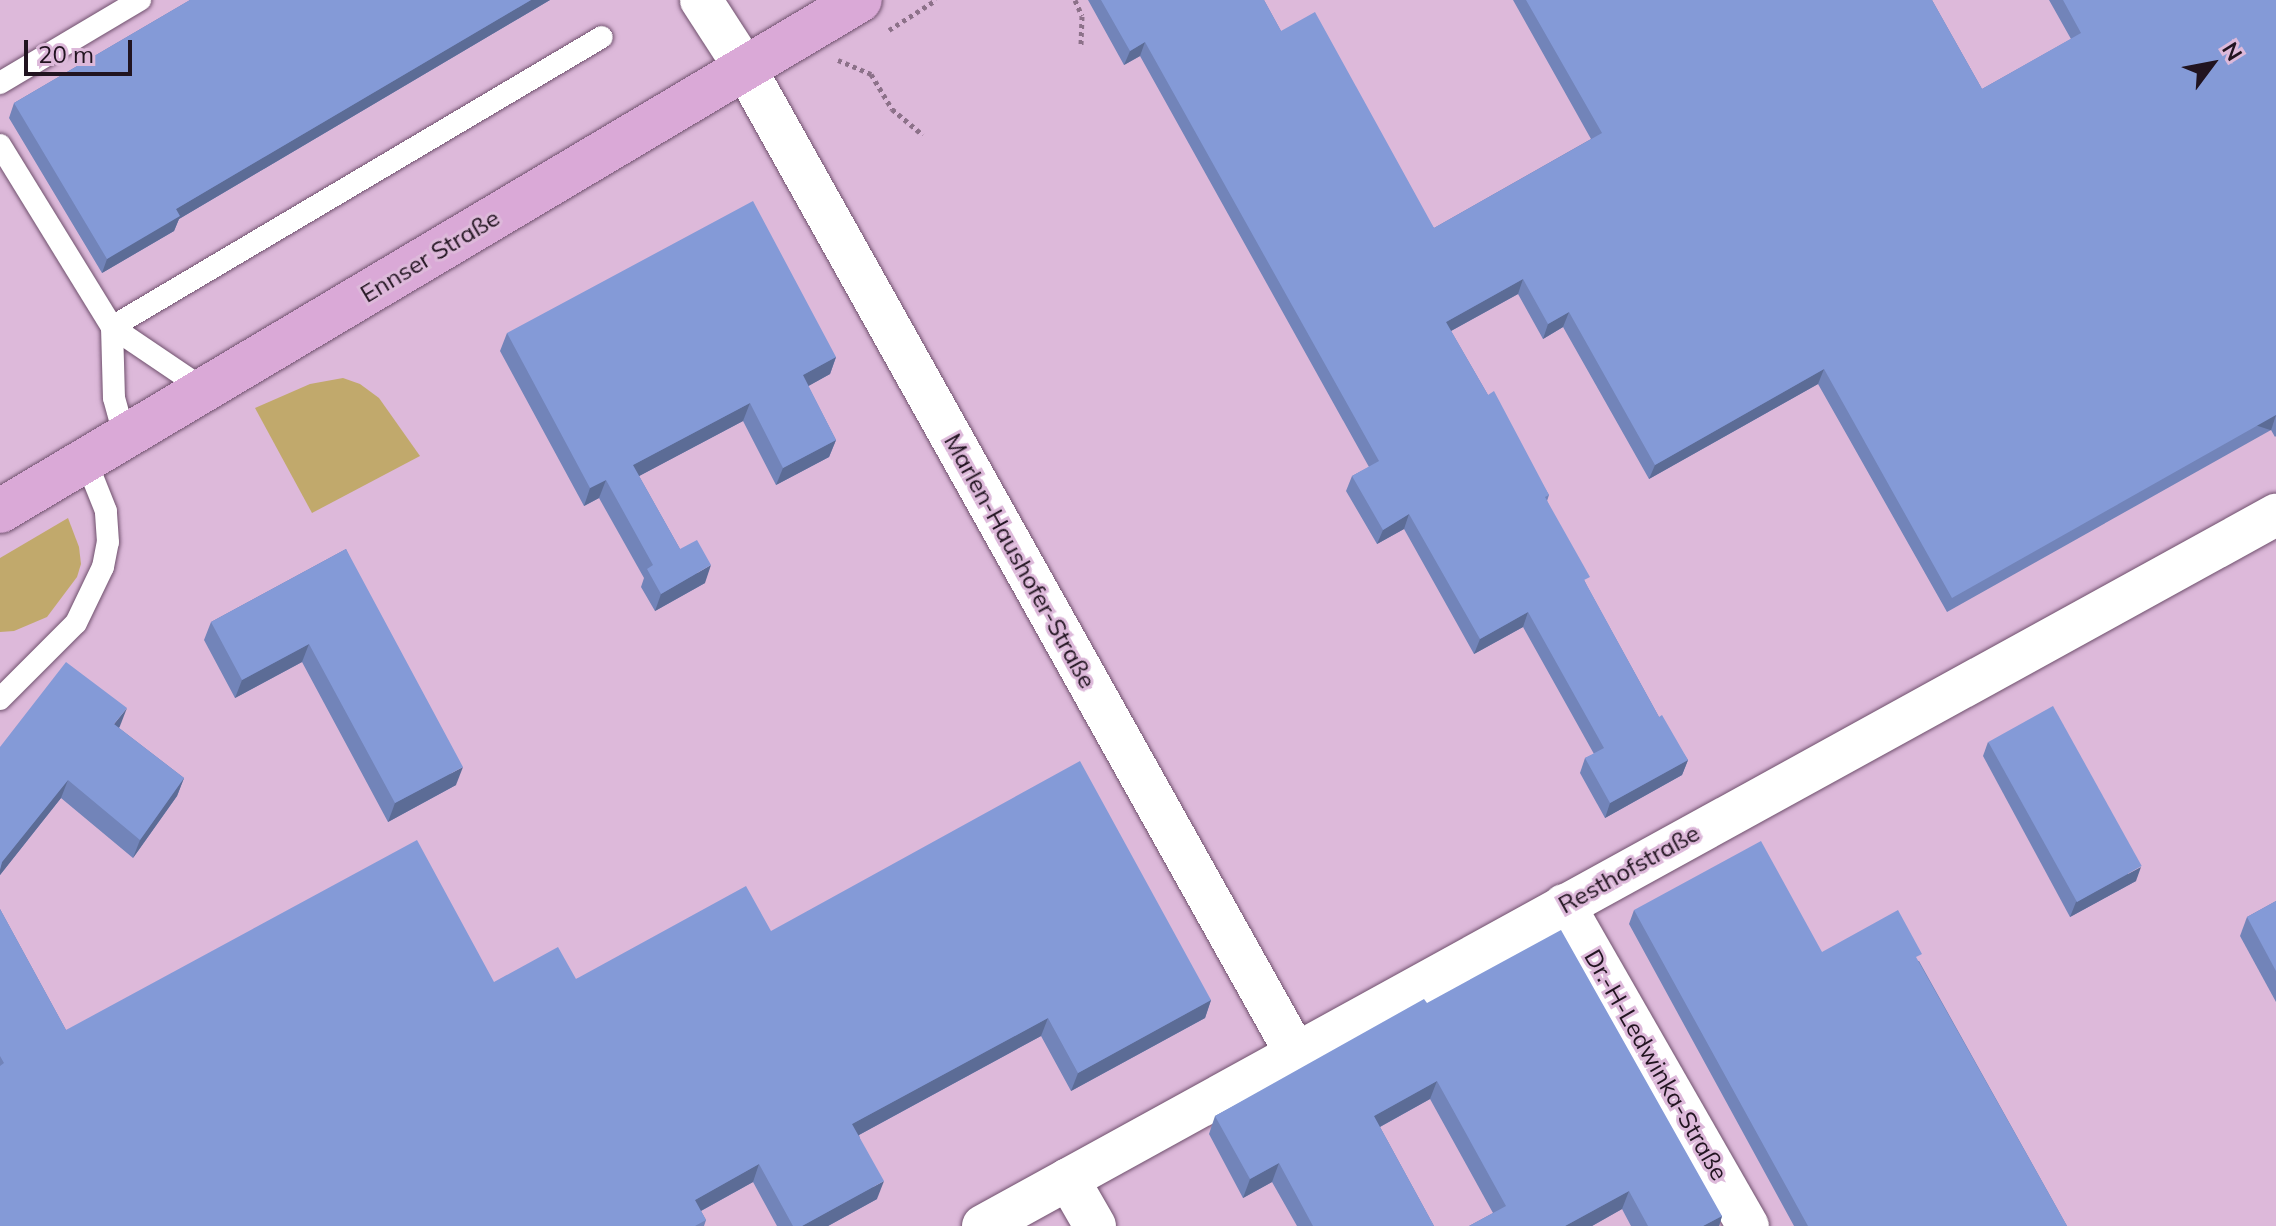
<!DOCTYPE html>
<html>
<head>
<meta charset="utf-8">
<style>
  body { margin:0 }
  #map { position:relative; width:2276px; height:1226px; overflow:hidden; background:#ddb9da; font-family:Mulish,sans-serif }
  div>[style] { position:absolute }
  .green>* { inset:0; background:#c1a96c }
  .path>* { height:5px; margin-top:-2.5px; transform-origin:0; background:repeating-linear-gradient(90deg,#8c7189 0 4px,transparent 0 8px) }
  .roads { filter:drop-shadow(0 0 2px #6f506d) drop-shadow(0 0 2px #6f506d) }
  .lane>* { height:22px; margin:-11px; padding:0 11px; transform-origin:11px; border-radius:11px; background:#fff }
  .street>* { height:42px; margin:-21px; padding:0 21px; transform-origin:21px; border-radius:21px; background:#fff }
  .primary>* { height:44px; margin:-22px; padding:0 22px; transform-origin:22px; border-radius:22px; background:#daa9d7 }
  .wall>* { inset:0; background:#7284b9 }
  .shaded-wall>* { inset:0; background:#5c6c96; transform-origin:0 0 }
  .building>* { inset:0; background:#849ad7; transform-origin:0 0 }
  span { translate:-50% -50%; white-space:nowrap; text-align:center; line-height:1.15; -webkit-text-stroke:6px #ddb9da; paint-order:stroke }
  .street-label { font-size:24px; color:#211420 }
  .north { position:absolute; left:2172px; top:24px; width:80px; height:80px; -webkit-text-stroke:6px #ddb9da; paint-order:stroke; rotate:58deg; font-size:22px; font-weight:700; line-height:32px; text-align:center; color:#211420 }
  .north::after { content:''; display:block; margin:auto; width:28px; height:36px; background:#211420; clip-path:polygon(50% 0,100% 100%,50% 72%,0 100%) }
  .scale { position:absolute; left:24px; top:40px; width:108px; height:36px; box-sizing:border-box; border:4px solid #211420; border-top:0; padding-left:10px; font-size:24px; line-height:28px; white-space:nowrap; color:#211420; -webkit-text-stroke:6px #ddb9da; paint-order:stroke }
</style>
</head>
<body>
<div id="map">
  <div class="green">
    <i style="clip-path:polygon(343px 378px,360px 384px,379px 398px,420px 456px,312px 513px,255px 408px,310px 384px)"></i>
    <i style="clip-path:polygon(68px 518px,79px 547px,81px 564px,77px 577px,47px 617px,14px 631px,0 632px,0 558px)"></i>
  </div>
  <div class="path">
    <i style="left:1075px;top:0;width:17px;rotate:66deg"></i>
    <i style="left:1082px;top:16px;width:31px;rotate:92deg"></i>
    <i style="left:889px;top:30px;width:56px;rotate:-32.6deg"></i>
    <i style="left:838px;top:60px;width:36px;rotate:23deg"></i>
    <i style="left:871px;top:74px;width:41px;rotate:59deg"></i>
    <i style="left:892px;top:109px;width:40px;rotate:40deg"></i>
  </div>
  <div class="roads">
    <div class="lane">
      <i style="left:0;top:83px;width:163px;rotate:-30.7deg"></i>
      <i style="left:0;top:145px;width:214px;rotate:58.4deg"></i>
      <i style="left:112px;top:327px;width:112px;rotate:34.1deg"></i>
      <i style="left:112px;top:327px;width:569px;rotate:-30.62deg"></i>
      <i style="left:112px;top:327px;width:71px;rotate:88.4deg"></i>
      <i style="left:114px;top:398px;width:41px;rotate:74.6deg"></i>
      <i style="left:0;top:699px;width:107px;rotate:-45deg"></i>
      <i style="left:76px;top:623px;width:62px;rotate:-64.3deg"></i>
      <i style="left:103px;top:567px;width:25px;rotate:-79deg"></i>
      <i style="left:108px;top:542px;width:31px;rotate:-94deg"></i>
      <i style="left:106px;top:511px;width:54px;rotate:-111.8deg"></i>
    </div>
    <div class="street">
      <i style="left:701px;top:0;width:81px;rotate:57.1deg"></i>
      <i style="left:745px;top:68px;width:1130px;rotate:60.8deg"></i>
      <i style="left:1564px;top:905px;width:370px;rotate:60.2deg"></i>
      <i style="left:1068px;top:1179px;width:54px;rotate:60.1deg"></i>
      <i style="left:983px;top:1226px;width:1476px;rotate:-28.81deg"></i>
    </div>
    <div class="primary">
      <i style="left:0;top:511px;width:1000px;rotate:-30.72deg"></i>
    </div>
  </div>
  <div class="wall">
    <i style="clip-path:polygon(190px 0,550px 0,179px 219px,174px 231px,102px 273px,9px 118px,14px 103px)"></i>
    <i style="clip-path:polygon(1088px 0,1264px 0,1281px 31px,1434px 228px,1591px 139px,1513px 0,1932px 0,1982px 89px,2071px 39px,2049px 0,2276px 0,2276px 436px,2275px 437px,2271px 430px,1947px 612px,1818px 384px,1649px 479px,1563px 327px,1543px 339px,1518px 294px,1451px 331px,1488px 395px,1549px 495px,1547px 501px,1587px 586px,1659px 717px,1688px 760px,1682px 775px,1605px 818px,1580px 773px,1585px 758px,1594px 754px,1523px 627px,1474px 654px,1404px 529px,1377px 544px,1346px 491px,1352px 476px,1369px 467px,1140px 56px,1124px 65px)"></i>
    <i style="clip-path:polygon(507px 333px,836px 357px,830px 374px,808px 386px,836px 440px,829px 457px,776px 485px,743px 421px,639px 476px,680px 549px,705px 583px,655px 611px,641px 587px,644px 578px,599px 498px,584px 506px,500px 351px)"></i>
    <i style="clip-path:polygon(346px 549px,456px 785px,388px 822px,302px 662px,235px 698px,204px 640px,211px 622px)"></i>
    <i style="clip-path:polygon(120px 726px,119px 728px,184px 778px,177px 796px,133px 858px,61px 798px,0 875px,0 747px)"></i>
    <i style="clip-path:polygon(1988px 742px,2136px 881px,2070px 917px,1983px 756px)"></i>
    <i style="clip-path:polygon(2276px 901px,2276px 1002px,2240px 936px,2247px 917px)"></i>
    <i style="clip-path:polygon(0 909px,66px 1030px,494px 982px,576px 979px,771px 931px,1211px 1000px,1205px 1018px,1071px 1091px,1041px 1036px,859px 1135px,877px 1199px,828px 1226px,777px 1226px,753px 1182px,701px 1211px,706px 1220px,704px 1226px,0 1226px)"></i>
    <i style="clip-path:polygon(1634px 910px,1822px 952px,1919px 961px,2067px 1226px,1794px 1226px,1629px 924px)"></i>
    <i style="clip-path:polygon(1427px 1003px,1722px 1216px,1719px 1226px,1631px 1226px,1622px 1209px,1592px 1226px,1469px 1226px,1493px 1213px,1430px 1099px,1380px 1127px,1434px 1226px,1297px 1226px,1272px 1182px,1243px 1198px,1209px 1134px,1215px 1116px)"></i>
  </div>
  <div class="shaded-wall">
    <i style="clip-path:polygon(531px 0,550px 0,179px 219px,174px 231px,102px 273px,107px 259px,176px 209px)"></i>
    <i style="clip-path:polygon(1145px 42px,1140px 56px,1124px 65px,1130px 51px)"></i>
    <i style="clip-path:polygon(1523px 279px,1518px 294px,1440px 337px,1446px 322px)"></i>
    <i style="clip-path:polygon(1569px 312px,1563px 327px,1543px 339px,1548px 324px)"></i>
    <i style="clip-path:polygon(836px 357px,830px 374px,796px 393px,803px 375px)"></i>
    <i style="clip-path:polygon(1824px 369px,1818px 384px,1649px 479px,1655px 465px)"></i>
    <i style="clip-path:polygon(750px 403px,743px 421px,626px 483px,633px 465px)"></i>
    <i style="left:2276px;top:415px;width:16px;height:372px;rotate:108deg"></i>
    <i style="clip-path:polygon(836px 440px,829px 457px,776px 485px,783px 468px)"></i>
    <i style="clip-path:polygon(606px 480px,599px 498px,584px 506px,590px 488px)"></i>
    <i style="clip-path:polygon(1409px 514px,1404px 529px,1377px 544px,1383px 530px)"></i>
    <i style="clip-path:polygon(711px 565px,705px 583px,655px 611px,661px 594px)"></i>
    <i style="clip-path:polygon(1528px 612px,1523px 627px,1474px 654px,1480px 639px)"></i>
    <i style="clip-path:polygon(309px 644px,302px 662px,235px 698px,242px 680px)"></i>
    <i style="clip-path:polygon(127px 708px,120px 726px,108px 742px,114px 724px)"></i>
    <i style="clip-path:polygon(1688px 760px,1682px 775px,1605px 818px,1610px 803px)"></i>
    <i style="clip-path:polygon(463px 767px,456px 785px,388px 822px,395px 803px)"></i>
    <i style="clip-path:polygon(184px 778px,177px 796px,133px 858px,140px 840px)"></i>
    <i style="clip-path:polygon(68px 780px,61px 798px,0 875px,0 868px,2px 862px)"></i>
    <i style="clip-path:polygon(2141px 867px,2136px 881px,2070px 917px,2076px 902px)"></i>
    <i style="clip-path:polygon(1211px 1000px,1205px 1018px,1071px 1091px,1078px 1073px)"></i>
    <i style="clip-path:polygon(1048px 1018px,1041px 1036px,846px 1142px,852px 1124px)"></i>
    <i style="clip-path:polygon(1437px 1081px,1430px 1099px,1367px 1134px,1374px 1116px)"></i>
    <i style="clip-path:polygon(1279px 1163px,1272px 1182px,1243px 1198px,1250px 1179px)"></i>
    <i style="clip-path:polygon(759px 1164px,753px 1182px,688px 1218px,695px 1200px)"></i>
    <i style="clip-path:polygon(884px 1181px,877px 1199px,828px 1226px,802px 1226px)"></i>
    <i style="clip-path:polygon(1629px 1191px,1622px 1209px,1592px 1226px,1565px 1226px)"></i>
    <i style="clip-path:polygon(1722px 1216px,1719px 1226px,1703px 1226px)"></i>
  </div>
  <div class="building">
    <i style="clip-path:polygon(190px 0,531px 0,176px 209px,180px 216px,107px 259px,14px 103px)"></i>
    <i style="clip-path:polygon(1101px 0,1264px 0,1281px 31px,1315px 12px,1434px 228px,1602px 133px,1526px 0,1932px 0,1982px 89px,2081px 33px,2063px 0,2276px 0,2276px 415px,1952px 598px,1824px 369px,1655px 465px,1569px 312px,1548px 324px,1523px 279px,1446px 322px,1488px 395px,1494px 391px,1549px 495px,1545px 497px,1590px 577px,1584px 580px,1659px 717px,1662px 715px,1688px 760px,1610px 803px,1585px 758px,1604px 748px,1528px 612px,1480px 639px,1409px 514px,1383px 530px,1352px 476px,1379px 461px,1145px 42px,1130px 51px)"></i>
    <i style="clip-path:polygon(753px 201px,836px 357px,803px 375px,836px 440px,783px 468px,750px 403px,633px 465px,680px 549px,697px 540px,711px 565px,661px 594px,647px 569px,653px 565px,606px 480px,590px 488px,507px 333px)"></i>
    <i style="clip-path:polygon(346px 549px,463px 767px,395px 803px,309px 644px,242px 680px,211px 622px)"></i>
    <i style="clip-path:polygon(66px 662px,127px 708px,114px 724px,184px 778px,140px 840px,68px 780px,2px 862px,0 870px,0 747px)"></i>
    <i style="left:2053px;top:706px;width:183px;height:74px;rotate:61deg"></i>
    <i style="clip-path:polygon(1080px 761px,1211px 1000px,1078px 1073px,1048px 1018px,852px 1124px,884px 1181px,802px 1226px,793px 1226px,759px 1164px,695px 1200px,706px 1220px,695px 1226px,0 1226px,0 1066px,4px 1063px,0 1056px,0 909px,66px 1030px,417px 840px,494px 982px,558px 947px,576px 979px,746px 886px,771px 931px)"></i>
    <i style="clip-path:polygon(1761px 841px,1822px 952px,1898px 910px,1922px 954px,1916px 957px,2067px 1226px,1808px 1226px,1634px 910px)"></i>
    <i style="clip-path:polygon(2276px 901px,2276px 971px,2247px 917px)"></i>
    <i style="clip-path:polygon(1561px 930px,1722px 1216px,1703px 1226px,1648px 1226px,1629px 1191px,1565px 1226px,1469px 1226px,1506px 1206px,1437px 1081px,1374px 1116px,1434px 1226px,1313px 1226px,1279px 1163px,1250px 1179px,1215px 1116px,1424px 999px,1427px 1003px)"></i>
  </div>
  <div class="street-label">
    <span style="left:430px;top:256px;rotate:-31deg">Ennser Straße</span>
    <span style="left:1020px;top:561px;rotate:61deg">Marlen-Haushofer-Straße</span>
    <span style="left:1629px;top:869px;rotate:-29deg">Resthofstraße</span>
    <span style="left:1656px;top:1065px;rotate:60deg">Dr.-H-Ledwinka-Straße</span>
  </div>
  <div class="north">N</div>
  <div class="scale">20 m</div>
</div>
</body>
</html>
